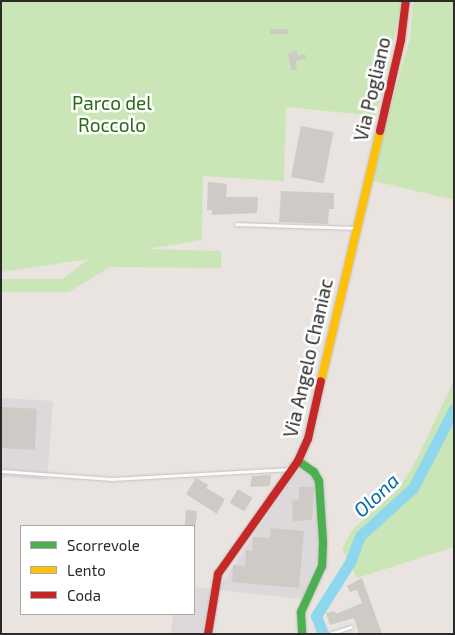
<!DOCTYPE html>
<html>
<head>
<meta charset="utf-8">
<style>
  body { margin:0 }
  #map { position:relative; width:455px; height:635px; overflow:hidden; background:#e9e4df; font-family:"Exo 2",sans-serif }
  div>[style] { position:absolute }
  .industrial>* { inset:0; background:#ddd9db }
  .green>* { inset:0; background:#cae6b6 }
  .river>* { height:11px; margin:-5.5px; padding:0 5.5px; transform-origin:5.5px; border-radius:5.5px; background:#8fd7ee }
  .building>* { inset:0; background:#cecac6; transform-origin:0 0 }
  .roads { filter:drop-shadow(0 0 1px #c2c0c1) drop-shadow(0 0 1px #c2c0c1) }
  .lane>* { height:3px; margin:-1.5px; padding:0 1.5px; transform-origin:1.5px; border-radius:1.5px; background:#fcfbfa }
  .fast>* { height:8px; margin:-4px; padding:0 4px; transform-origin:4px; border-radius:4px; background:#4caf50 }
  .slow>* { height:8px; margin:-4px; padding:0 4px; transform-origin:4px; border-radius:4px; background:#ffc107 }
  .jam>* { height:8px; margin:-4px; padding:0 4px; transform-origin:4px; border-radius:4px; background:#c62828 }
  span { translate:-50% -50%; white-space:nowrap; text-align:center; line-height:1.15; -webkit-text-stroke:5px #fff; paint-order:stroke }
  .street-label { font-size:19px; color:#2a2a2a }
  .park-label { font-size:19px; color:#286b16 }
  .water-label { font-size:20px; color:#066ea2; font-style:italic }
  .frame { position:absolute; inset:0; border:2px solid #2a2a2a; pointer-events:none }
  .legend { position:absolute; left:20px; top:525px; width:175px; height:90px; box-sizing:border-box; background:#fff; border:1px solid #aaa; margin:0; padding:6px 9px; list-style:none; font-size:15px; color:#2a2a2a }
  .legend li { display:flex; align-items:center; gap:10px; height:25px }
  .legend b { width:25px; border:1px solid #aaa }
</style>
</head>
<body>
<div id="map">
  <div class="industrial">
    <i style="clip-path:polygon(1px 398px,53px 401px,47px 480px,7px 477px,1px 480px)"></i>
    <i style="clip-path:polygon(303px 469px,310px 472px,316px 481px,319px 539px,318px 561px,302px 599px,217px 590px,297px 471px)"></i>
    <i style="clip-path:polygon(194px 587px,212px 589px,208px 634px,171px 634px,173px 614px,194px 614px)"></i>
  </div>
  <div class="green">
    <i style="clip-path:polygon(1px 1px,401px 1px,401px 8px,376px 116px,286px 107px,284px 181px,203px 176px,202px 240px,147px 249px,221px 251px,221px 268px,110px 267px,69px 292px,1px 292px,1px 279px,62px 279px,89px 259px,1px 272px)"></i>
    <i style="clip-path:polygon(413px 1px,454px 1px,454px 200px,370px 180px,410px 38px)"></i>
    <i style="clip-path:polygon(454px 380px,454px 547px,357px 578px,342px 549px,352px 530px,399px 489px,418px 457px)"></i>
  </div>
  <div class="river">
    <i style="left:323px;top:634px;width:19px;rotate:-111deg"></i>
    <i style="left:316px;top:616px;width:64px;rotate:-57.8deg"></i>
    <i style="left:350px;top:562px;width:28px;rotate:-69deg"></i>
    <i style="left:360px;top:536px;width:72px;rotate:-42.2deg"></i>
    <i style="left:413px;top:488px;width:89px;rotate:-62.6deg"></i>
  </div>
  <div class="building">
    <i style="left:288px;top:29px;width:5px;height:18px;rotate:90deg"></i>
    <i style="clip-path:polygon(296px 50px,298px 56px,305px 54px,306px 59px,296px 61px,297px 70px,291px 70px,288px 54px)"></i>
    <i style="left:301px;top:126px;width:33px;height:52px;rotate:11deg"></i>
    <i style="clip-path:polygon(208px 182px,227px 184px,226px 197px,258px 197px,257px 213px,212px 215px,212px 210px,207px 210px)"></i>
    <i style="clip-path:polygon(281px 191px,334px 193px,334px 209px,329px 209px,328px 224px,279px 222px)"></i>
    <i style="left:2px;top:407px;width:35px;height:41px;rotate:3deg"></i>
    <i style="clip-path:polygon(271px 475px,270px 486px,250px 487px,252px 476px)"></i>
    <i style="clip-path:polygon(196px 478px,208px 485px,206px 488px,225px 499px,217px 514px,186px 494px)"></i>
    <i style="clip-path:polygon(299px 487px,314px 487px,312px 520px,293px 521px,292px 501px,299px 500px)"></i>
    <i style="left:238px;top:489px;width:17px;height:16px;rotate:31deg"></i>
    <i style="left:186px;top:510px;width:11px;height:16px;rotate:5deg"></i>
    <i style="clip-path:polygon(271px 528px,304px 531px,299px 588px,232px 582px,233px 565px,245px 566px,246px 550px,252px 551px,253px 537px,270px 538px)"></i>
    <i style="clip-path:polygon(362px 578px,382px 634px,359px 634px,354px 618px,330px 625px,326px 613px,335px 611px,336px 614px,362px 603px,357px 590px,350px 592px,347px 586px)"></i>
  </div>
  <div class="roads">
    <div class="lane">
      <i style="left:236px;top:224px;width:119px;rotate:1.9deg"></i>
      <i style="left:1px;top:471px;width:111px;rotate:4.1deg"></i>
      <i style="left:112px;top:479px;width:180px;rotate:-3.2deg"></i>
      <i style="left:329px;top:634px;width:23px;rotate:-18deg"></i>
    </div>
    <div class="fast">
      <i style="left:298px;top:461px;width:19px;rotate:35deg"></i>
      <i style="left:314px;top:472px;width:10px;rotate:61deg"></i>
      <i style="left:319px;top:481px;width:61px;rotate:86.2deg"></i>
      <i style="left:323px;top:542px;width:24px;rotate:92deg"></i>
      <i style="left:322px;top:566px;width:51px;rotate:114.5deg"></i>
      <i style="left:301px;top:612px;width:22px;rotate:87deg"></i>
    </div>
    <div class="slow">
      <i style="left:321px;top:381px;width:257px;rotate:-76.7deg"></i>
    </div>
    <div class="jam">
      <i style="left:380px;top:131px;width:93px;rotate:-77deg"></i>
      <i style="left:401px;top:40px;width:39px;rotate:-83deg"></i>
      <i style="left:208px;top:634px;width:61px;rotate:-80.5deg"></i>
      <i style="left:218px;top:574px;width:138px;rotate:-54.7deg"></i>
      <i style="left:298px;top:461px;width:24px;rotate:-66deg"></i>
      <i style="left:308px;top:439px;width:59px;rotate:-77.4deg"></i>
    </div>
  </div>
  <div class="street-label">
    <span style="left:372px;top:89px;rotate:-77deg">Via Pogliano</span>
    <span style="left:308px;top:358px;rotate:-77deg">Via Angelo Chaniac</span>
  </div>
  <div class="park-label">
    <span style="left:112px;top:114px">Parco del<br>Roccolo</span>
  </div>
  <div class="water-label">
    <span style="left:376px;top:495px;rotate:-43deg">Olona</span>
  </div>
  <div class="frame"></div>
  <ul class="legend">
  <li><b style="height:6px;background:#4caf50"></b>Scorrevole</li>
  <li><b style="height:6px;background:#ffc107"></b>Lento</li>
  <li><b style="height:6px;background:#c62828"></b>Coda</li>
  </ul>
</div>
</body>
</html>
